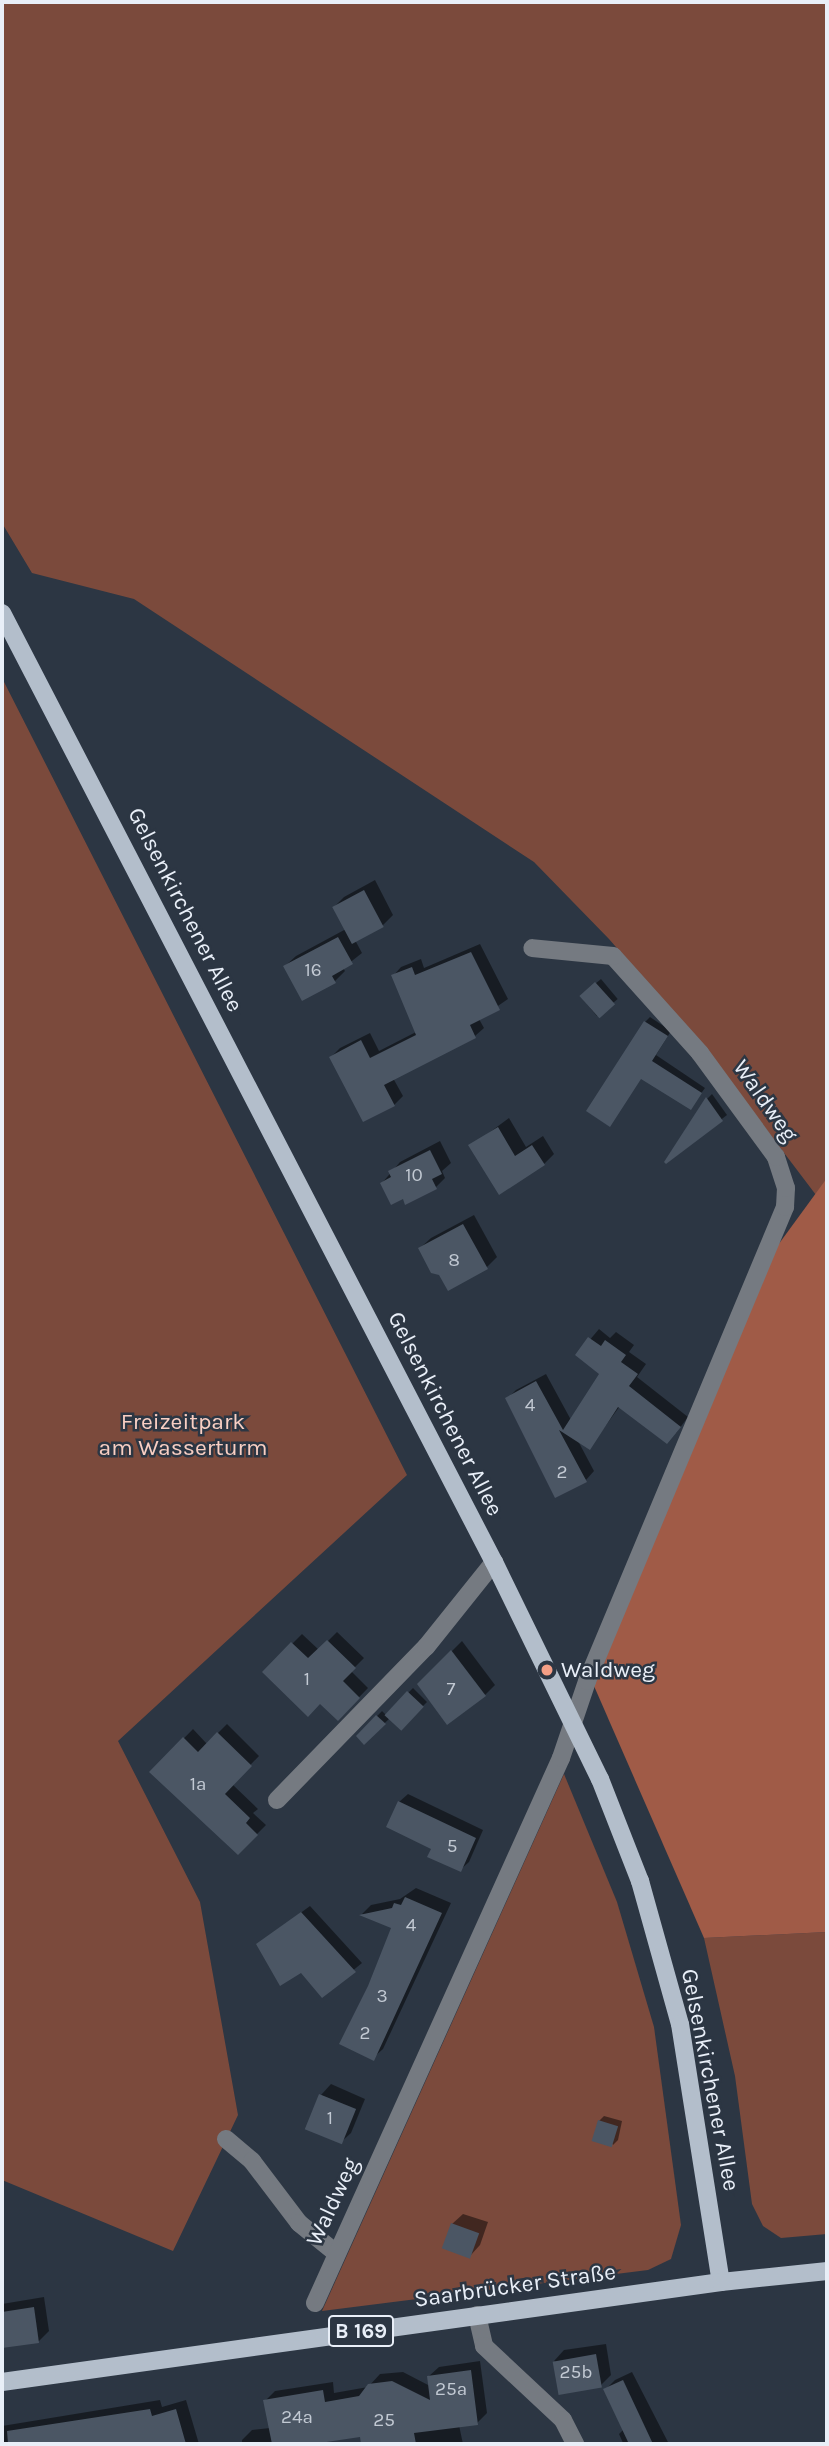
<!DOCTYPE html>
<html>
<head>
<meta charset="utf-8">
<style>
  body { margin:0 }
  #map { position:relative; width:829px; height:2446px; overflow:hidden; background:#2c3643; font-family:Karla,sans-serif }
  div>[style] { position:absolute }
  .green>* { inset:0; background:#7b4a3c }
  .forest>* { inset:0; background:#a05b47 }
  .shadow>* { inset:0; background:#0007; transform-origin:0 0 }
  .building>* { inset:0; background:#4b5664; transform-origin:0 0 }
  .minor>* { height:18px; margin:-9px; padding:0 9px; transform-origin:9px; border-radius:9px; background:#757a81 }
  .major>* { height:18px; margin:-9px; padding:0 9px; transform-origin:9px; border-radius:9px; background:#b3becb }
  .dots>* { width:19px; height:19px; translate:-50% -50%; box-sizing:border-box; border:4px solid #2c3643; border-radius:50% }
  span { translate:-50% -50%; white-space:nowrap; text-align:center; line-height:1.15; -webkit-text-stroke:5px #2c3643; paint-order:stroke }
  .number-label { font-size:19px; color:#c2c9d3 }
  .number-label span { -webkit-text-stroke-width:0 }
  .shield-label span { padding:2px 5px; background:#2c3643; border:2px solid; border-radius:5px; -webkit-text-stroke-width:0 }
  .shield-label { font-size:21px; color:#e9eff8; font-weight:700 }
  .street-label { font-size:23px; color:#e9eff8 }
  .park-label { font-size:23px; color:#f9cfc3 }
  .poi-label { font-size:23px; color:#e9eff8 }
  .left { translate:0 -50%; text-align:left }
  .frame { position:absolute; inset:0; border:4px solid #e9eff8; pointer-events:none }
</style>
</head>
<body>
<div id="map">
  <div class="green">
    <i style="clip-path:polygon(2px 2px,827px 2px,827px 1179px,816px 1195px,710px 1055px,609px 939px,534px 862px,134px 599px,32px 573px,2px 523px)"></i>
    <i style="clip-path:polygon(2px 678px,407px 1475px,118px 1741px,200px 1902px,238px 2115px,173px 2251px,2px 2180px)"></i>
    <i style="clip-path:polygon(564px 1774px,617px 1902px,654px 2027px,681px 2225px,671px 2259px,648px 2270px,322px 2311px)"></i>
    <i style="clip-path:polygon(827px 1932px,827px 2234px,781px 2238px,763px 2226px,752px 2204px,735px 2076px,704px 1938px)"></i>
  </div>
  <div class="forest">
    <i style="clip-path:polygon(827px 1178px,827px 1932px,704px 1938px,594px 1686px,770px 1256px)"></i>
  </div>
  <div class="shadow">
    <i style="clip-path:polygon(375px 880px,393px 915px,383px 925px,355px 940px,362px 953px,343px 968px,345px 971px,335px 981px,285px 966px,296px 956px,346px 929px,334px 907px,344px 897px)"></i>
    <i style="clip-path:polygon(480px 944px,508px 999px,479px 1019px,484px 1028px,475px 1036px,393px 1078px,403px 1096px,394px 1105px,331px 1057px,340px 1048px,370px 1033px,379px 1051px,416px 1032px,393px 976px,401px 967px,421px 959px,424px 968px)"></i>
    <i style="left:601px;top:979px;width:26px;height:27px;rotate:50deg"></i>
    <i style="clip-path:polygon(650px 1017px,671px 1031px,656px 1055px,705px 1088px,691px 1107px,642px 1077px,645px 1022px)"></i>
    <i style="clip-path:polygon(712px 1094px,727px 1115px,666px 1162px,707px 1099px)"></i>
    <i style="clip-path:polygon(509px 1118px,526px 1147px,543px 1136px,554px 1154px,544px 1164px,471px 1146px)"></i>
    <i style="clip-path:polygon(440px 1141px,451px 1163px,442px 1171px,445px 1178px,436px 1187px,403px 1197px,382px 1183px,400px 1162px)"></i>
    <i style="clip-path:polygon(474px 1215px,497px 1257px,487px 1267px,440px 1273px,420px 1248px,431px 1238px)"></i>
    <i style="clip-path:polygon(599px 1329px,610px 1338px,616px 1332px,634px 1345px,629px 1352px,646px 1364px,637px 1377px,688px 1417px,676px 1433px,620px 1406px,590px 1447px,577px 1439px,594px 1471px,586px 1480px,507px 1399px,516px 1390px,546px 1374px,571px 1420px,601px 1373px,577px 1355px)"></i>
    <i style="clip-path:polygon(337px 1632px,364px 1658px,351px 1671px,368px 1688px,338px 1719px,320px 1702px,264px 1672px,302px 1634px,319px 1650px)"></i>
    <i style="clip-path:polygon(462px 1641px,495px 1685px,485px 1695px,419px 1684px)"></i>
    <i style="clip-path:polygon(413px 1688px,427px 1702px,401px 1728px,390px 1718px,364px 1743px,358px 1736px,382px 1711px,386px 1715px)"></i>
    <i style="clip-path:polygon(227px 1724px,259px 1756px,232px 1784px,258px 1809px,253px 1813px,266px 1825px,238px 1853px,151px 1772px,193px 1729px,207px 1744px)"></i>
    <i style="clip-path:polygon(408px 1794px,483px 1830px,469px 1862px,460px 1870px,399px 1802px)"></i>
    <i style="clip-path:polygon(416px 1888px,451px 1903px,383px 2049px,373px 2058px,369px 1987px,393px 1927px,362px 1914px,371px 1905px,400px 1899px)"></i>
    <i style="clip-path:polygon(310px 1906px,362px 1963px,322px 1996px,302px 1970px,258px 1944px)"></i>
    <i style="clip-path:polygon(331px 2084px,365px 2099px,351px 2133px,340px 2143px,307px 2128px,321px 2095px)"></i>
    <i style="clip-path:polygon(604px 2116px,622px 2121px,618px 2140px,613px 2145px,599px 2121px)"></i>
    <i style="clip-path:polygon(463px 2214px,488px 2222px,480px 2245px,470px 2256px,452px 2224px)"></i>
    <i style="clip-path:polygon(44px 2297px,49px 2331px,39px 2341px,2px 2346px,2px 2304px)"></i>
    <i style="clip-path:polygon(606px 2344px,611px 2375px,601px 2385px,554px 2361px,564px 2350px)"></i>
    <i style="clip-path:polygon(480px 2361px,487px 2413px,477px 2423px,459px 2425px,463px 2444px,362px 2444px,361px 2435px,302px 2444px,242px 2444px,242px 2440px,252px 2430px,270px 2428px,265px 2401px,275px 2391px,333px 2382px,334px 2393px,368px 2387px,380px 2374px,403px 2372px,430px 2386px,429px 2376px,439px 2367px)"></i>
    <i style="clip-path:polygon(632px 2372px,669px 2444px,619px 2444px,623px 2443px,619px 2434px,624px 2429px,606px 2389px,615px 2380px)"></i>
    <i style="clip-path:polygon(160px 2400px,162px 2407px,186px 2400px,199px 2444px,2px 2444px,2px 2426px)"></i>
  </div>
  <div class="building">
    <i style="left:364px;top:890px;width:42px;height:36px;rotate:62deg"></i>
    <i style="clip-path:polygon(338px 937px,353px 964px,332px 976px,336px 983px,302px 1001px,283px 966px)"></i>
    <i style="clip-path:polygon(471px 952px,500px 1010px,470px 1025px,476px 1038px,384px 1085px,395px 1106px,363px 1122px,329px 1057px,361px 1040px,370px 1058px,416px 1035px,391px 975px,412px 967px,415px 975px)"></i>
    <i style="left:595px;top:982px;width:30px;height:21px;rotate:48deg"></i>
    <i style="clip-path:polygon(644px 1021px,668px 1036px,652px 1061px,702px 1093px,691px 1110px,641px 1079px,610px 1127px,586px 1111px)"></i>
    <i style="clip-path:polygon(706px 1097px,723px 1121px,666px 1164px,664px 1162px)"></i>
    <i style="clip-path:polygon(498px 1127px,515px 1156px,532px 1145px,545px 1165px,499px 1195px,468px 1145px)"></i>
    <i style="clip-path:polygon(430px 1150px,442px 1174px,432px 1179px,437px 1189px,405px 1205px,403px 1199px,391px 1205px,380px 1183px,391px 1177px,388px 1171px)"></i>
    <i style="clip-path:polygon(463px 1224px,488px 1269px,448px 1291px,439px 1275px,431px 1273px,418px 1248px)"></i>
    <i style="clip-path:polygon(588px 1337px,601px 1346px,605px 1340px,626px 1355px,621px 1362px,638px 1374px,629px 1386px,681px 1427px,667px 1444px,618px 1407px,590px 1450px,559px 1430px,587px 1482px,555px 1498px,505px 1398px,536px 1381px,563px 1430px,599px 1374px,575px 1355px)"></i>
    <i style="clip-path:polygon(327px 1640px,356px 1668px,343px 1681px,360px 1698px,338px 1721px,320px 1704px,308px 1717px,262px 1672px,291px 1642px,308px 1658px)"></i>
    <i style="clip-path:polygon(451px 1650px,486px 1696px,447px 1725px,417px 1684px)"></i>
    <i style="left:407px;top:1691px;width:23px;height:33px;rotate:43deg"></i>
    <i style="clip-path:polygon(376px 1715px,386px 1724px,364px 1745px,356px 1736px)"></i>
    <i style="clip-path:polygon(217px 1732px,252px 1766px,225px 1794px,250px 1818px,246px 1823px,258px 1835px,238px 1855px,149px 1772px,183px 1737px,198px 1752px)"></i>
    <i style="clip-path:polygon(398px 1801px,476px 1838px,461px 1872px,427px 1857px,431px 1849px,386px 1827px)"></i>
    <i style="clip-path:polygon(405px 1897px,442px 1913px,374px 2061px,339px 2044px,368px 1986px,391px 1928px,359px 1915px,392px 1908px,394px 1903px,401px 1905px)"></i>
    <i style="clip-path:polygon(301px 1912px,356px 1972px,322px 1998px,301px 1973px,280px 1986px,256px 1944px)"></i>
    <i style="left:319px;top:2094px;width:40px;height:38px;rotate:22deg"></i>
    <i style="left:598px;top:2120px;width:21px;height:22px;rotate:17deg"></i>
    <i style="left:451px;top:2223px;width:30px;height:27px;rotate:20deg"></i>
    <i style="clip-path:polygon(34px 2307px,39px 2343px,2px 2348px,2px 2312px)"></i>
    <i style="left:596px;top:2354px;width:34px;height:44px;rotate:80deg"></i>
    <i style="clip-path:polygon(471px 2370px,478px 2425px,414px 2433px,416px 2444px,361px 2444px,360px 2437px,313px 2444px,272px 2444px,263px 2400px,323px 2390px,325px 2402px,359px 2396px,368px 2384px,392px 2381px,430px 2400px,427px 2376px)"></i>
    <i style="clip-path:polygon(623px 2380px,653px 2444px,629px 2444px,603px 2389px)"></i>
    <i style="clip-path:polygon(150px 2409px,152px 2416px,176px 2409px,186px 2444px,8px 2444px,7px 2431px)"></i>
  </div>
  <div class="minor">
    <i style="left:277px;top:1800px;width:214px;rotate:-45.8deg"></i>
    <i style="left:426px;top:1647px;width:109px;rotate:-51.3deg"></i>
    <i style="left:226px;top:2139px;width:34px;rotate:40deg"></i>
    <i style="left:252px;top:2161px;width:78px;rotate:52.8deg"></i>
    <i style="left:299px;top:2223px;width:48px;rotate:39deg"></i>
    <i style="left:315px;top:2303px;width:598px;rotate:-65.71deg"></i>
    <i style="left:561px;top:1758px;width:81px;rotate:-71.3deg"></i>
    <i style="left:587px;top:1681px;width:514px;rotate:-67.33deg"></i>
    <i style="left:785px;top:1207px;width:19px;rotate:-87deg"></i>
    <i style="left:786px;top:1188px;width:33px;rotate:-108deg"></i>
    <i style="left:776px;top:1157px;width:129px;rotate:-126.2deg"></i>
    <i style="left:700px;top:1053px;width:130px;rotate:-131.9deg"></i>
    <i style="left:613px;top:956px;width:81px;rotate:-174.4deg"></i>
    <i style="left:477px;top:2315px;width:32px;rotate:77deg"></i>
    <i style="left:484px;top:2346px;width:108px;rotate:43.1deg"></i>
    <i style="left:563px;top:2420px;width:27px;rotate:63deg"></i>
  </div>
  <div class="major">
    <i style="left:2px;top:613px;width:1069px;rotate:62.6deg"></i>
    <i style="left:494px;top:1562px;width:242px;rotate:64deg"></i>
    <i style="left:600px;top:1779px;width:110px;rotate:68.6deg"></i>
    <i style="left:640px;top:1881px;width:148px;rotate:74.4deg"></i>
    <i style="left:680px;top:2024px;width:261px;rotate:81deg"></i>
    <i style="left:2px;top:2382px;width:726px;rotate:-7.92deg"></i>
    <i style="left:721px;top:2282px;width:107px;rotate:-5.9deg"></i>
  </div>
  <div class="dots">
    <i style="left:547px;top:1670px;background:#f49f86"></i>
  </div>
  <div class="number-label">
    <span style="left:313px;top:971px">16</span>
    <span style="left:414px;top:1176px">10</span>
    <span style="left:454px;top:1261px">8</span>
    <span style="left:530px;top:1406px">4</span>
    <span style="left:562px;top:1473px">2</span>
    <span style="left:307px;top:1680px">1</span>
    <span style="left:451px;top:1690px">7</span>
    <span style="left:198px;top:1785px">1a</span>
    <span style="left:452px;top:1847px">5</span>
    <span style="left:411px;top:1926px">4</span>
    <span style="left:382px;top:1997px">3</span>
    <span style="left:365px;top:2034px">2</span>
    <span style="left:330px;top:2119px">1</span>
    <span style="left:576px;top:2373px">25b</span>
    <span style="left:451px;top:2390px">25a</span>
    <span style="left:297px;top:2418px">24a</span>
    <span style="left:384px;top:2421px">25</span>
  </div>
  <div class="shield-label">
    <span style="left:361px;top:2331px">B 169</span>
  </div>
  <div class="street-label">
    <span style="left:185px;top:910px;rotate:63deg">Gelsenkirchener Allee</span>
    <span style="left:765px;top:1101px;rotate:55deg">Waldweg</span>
    <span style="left:445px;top:1414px;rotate:63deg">Gelsenkirchener Allee</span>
    <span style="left:710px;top:2080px;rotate:79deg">Gelsenkirchener Allee</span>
    <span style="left:333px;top:2202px;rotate:-65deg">Waldweg</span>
    <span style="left:515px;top:2286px;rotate:-8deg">Saarbrücker Straße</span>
  </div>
  <div class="park-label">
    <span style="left:183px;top:1435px">Freizeitpark<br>am Wasserturm</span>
  </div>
  <div class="poi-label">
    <span class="left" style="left:561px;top:1670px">Waldweg</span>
  </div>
  <div class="frame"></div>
</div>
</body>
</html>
